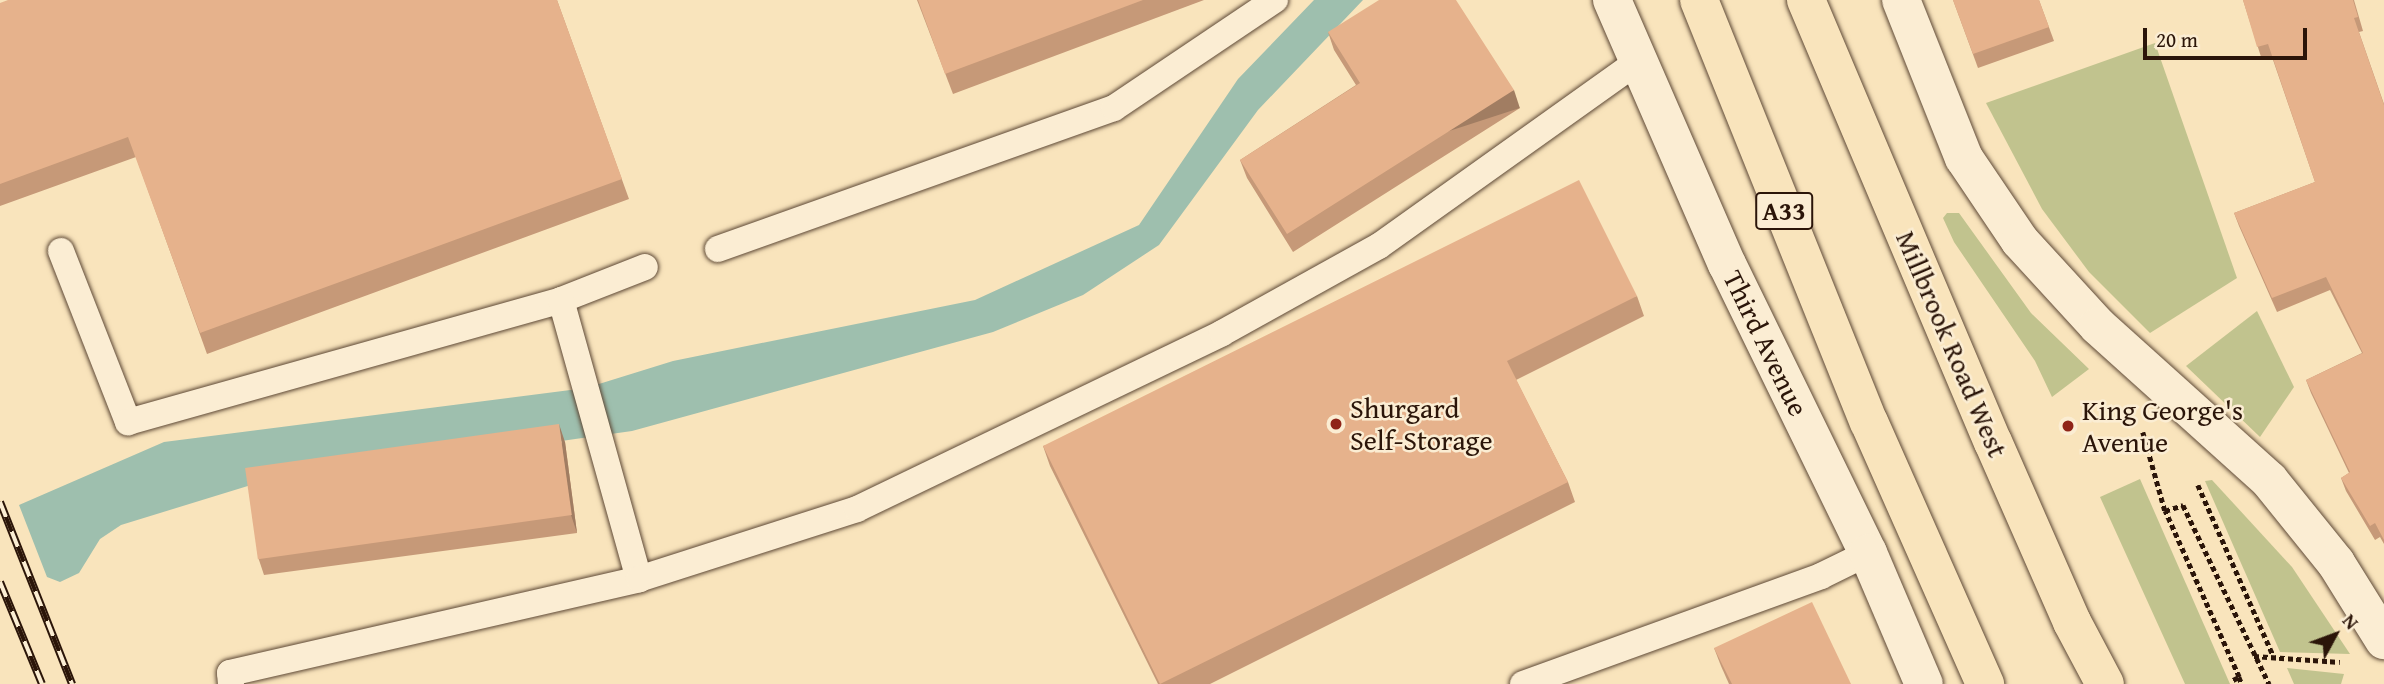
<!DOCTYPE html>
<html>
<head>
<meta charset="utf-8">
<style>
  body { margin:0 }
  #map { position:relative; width:2384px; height:684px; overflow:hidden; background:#f9e4bc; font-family:"Gentium Book Plus",serif }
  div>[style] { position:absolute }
  .green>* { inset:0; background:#c1c38e }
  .water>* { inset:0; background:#9ebfae }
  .path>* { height:4.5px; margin-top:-2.25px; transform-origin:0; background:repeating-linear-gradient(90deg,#2b1509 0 5px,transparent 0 8.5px) }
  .roads { filter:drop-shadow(0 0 2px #5e4936) drop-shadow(0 0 2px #5e4936) }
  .lane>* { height:26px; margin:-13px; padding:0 13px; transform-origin:13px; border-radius:13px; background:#fbedd3 }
  .street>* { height:38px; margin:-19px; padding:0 19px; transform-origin:19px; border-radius:19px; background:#fbedd3 }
  .highway>* { height:38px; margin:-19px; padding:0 19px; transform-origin:19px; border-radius:19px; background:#f9e4bc }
  .rail>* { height:8px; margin-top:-4px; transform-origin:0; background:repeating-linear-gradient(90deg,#fbedd3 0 16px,#2b1509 0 32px); box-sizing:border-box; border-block:2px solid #2b1509 }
  .wall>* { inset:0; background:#c69978 }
  .shaded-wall>* { inset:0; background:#a17d62; transform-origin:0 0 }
  .building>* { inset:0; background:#e6b28c; transform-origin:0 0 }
  .dots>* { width:19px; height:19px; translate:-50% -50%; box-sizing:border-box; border:4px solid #fbedd3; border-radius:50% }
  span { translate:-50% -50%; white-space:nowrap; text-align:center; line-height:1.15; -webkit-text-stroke:5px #fbedd3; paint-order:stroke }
  .shield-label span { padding:2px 5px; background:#fbedd3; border:2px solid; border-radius:5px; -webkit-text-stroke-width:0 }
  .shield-label { font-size:26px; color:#2b1509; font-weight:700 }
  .street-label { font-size:28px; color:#2b1509 }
  .poi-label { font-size:28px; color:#2b1509 }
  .left { translate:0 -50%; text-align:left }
  .north { position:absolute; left:2300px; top:600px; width:70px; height:70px; -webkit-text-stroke:5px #fbedd3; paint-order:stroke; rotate:49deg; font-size:19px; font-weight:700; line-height:28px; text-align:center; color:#2b1509 }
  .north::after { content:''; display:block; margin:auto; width:24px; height:32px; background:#2b1509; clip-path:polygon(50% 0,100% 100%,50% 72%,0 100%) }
  .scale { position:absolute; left:2143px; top:28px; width:164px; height:32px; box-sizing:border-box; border:4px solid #2b1509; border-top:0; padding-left:9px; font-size:21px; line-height:24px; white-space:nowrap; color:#2b1509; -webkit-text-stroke:5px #fbedd3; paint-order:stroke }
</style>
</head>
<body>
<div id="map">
  <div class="green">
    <i style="clip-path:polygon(2155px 43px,2237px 278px,2150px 333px,2089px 272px,2042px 209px,1986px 103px)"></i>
    <i style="clip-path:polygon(1947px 213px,1959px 213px,2031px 313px,2089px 369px,2052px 397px,2035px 361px,1954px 242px,1943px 218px)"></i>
    <i style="clip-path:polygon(2257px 311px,2294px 387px,2260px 437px,2186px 366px)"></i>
    <i style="clip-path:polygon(2140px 479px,2230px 684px,2185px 684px,2100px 497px)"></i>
    <i style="clip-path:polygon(2212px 480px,2292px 567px,2350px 654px,2280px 652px,2205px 481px)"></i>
    <i style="clip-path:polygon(2287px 668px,2344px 674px,2341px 684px,2294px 684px)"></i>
  </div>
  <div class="water">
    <i style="clip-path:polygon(1314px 0,1363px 0,1258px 110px,1159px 245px,1083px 295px,993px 332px,632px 431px,251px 485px,121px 525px,100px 539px,79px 573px,60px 582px,47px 577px,19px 505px,164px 442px,586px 388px,673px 361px,975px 300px,1139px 225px,1238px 79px)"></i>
  </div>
  <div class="path">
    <i style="left:2143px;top:432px;width:82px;rotate:74.4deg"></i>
    <i style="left:2198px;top:485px;width:188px;rotate:66.2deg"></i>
    <i style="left:2254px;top:656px;width:86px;rotate:4deg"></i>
    <i style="left:2239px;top:677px;width:8px;rotate:67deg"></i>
    <i style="left:2233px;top:680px;width:7px;rotate:-27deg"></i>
    <i style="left:2239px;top:677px;width:182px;rotate:-114deg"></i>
    <i style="left:2165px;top:511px;width:19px;rotate:-18deg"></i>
    <i style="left:2183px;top:505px;width:199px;rotate:64.3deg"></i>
  </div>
  <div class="roads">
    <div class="lane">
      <i style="left:718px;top:249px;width:420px;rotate:-19.6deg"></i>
      <i style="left:1114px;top:108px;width:194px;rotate:-33.9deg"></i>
      <i style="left:61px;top:251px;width:184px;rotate:68.6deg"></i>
      <i style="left:128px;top:422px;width:450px;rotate:-15.7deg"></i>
      <i style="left:561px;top:300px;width:90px;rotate:-21.4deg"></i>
      <i style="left:561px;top:300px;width:290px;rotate:74.4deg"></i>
      <i style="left:231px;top:684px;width:11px;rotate:-95deg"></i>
      <i style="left:230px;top:673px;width:420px;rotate:-12.9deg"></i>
      <i style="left:639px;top:579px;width:229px;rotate:-17.8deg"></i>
      <i style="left:857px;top:509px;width:405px;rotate:-25.7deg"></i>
      <i style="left:1222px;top:333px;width:179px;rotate:-29deg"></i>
      <i style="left:1379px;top:246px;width:318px;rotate:-35.5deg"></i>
      <i style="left:1523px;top:684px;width:317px;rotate:-19.9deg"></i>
      <i style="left:1821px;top:576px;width:52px;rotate:-26.1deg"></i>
    </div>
    <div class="street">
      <i style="left:1612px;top:0;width:288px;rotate:66.5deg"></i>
      <i style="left:1727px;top:264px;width:322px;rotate:64deg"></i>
      <i style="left:1868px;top:553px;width:142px;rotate:66.9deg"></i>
      <i style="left:1901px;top:0;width:170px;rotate:68.3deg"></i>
      <i style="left:1964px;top:158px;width:100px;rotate:56deg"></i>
      <i style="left:2020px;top:241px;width:115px;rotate:47.5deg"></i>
      <i style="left:2098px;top:326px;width:230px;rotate:42deg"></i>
      <i style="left:2269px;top:480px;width:107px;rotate:51.1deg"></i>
      <i style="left:2336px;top:563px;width:91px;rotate:58.1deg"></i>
    </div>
    <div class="highway">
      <i style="left:1699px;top:0;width:455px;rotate:68.1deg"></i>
      <i style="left:1869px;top:422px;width:287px;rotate:66.1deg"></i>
      <i style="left:1806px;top:0;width:480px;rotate:67.1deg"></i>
      <i style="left:1993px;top:442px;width:197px;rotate:66.3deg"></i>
      <i style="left:2072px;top:622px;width:70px;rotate:62deg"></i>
    </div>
  </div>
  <div class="rail">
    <i style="left:0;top:502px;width:196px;rotate:68.4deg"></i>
    <i style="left:0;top:582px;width:110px;rotate:67.6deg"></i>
  </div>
  <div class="wall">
    <i style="clip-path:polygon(557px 0,629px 199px,207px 354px,136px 157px,0 206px,0 3px)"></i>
    <i style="clip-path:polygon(917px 0,1204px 0,953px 94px)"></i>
    <i style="clip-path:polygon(1953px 0,2039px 0,2054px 41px,1978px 68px)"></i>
    <i style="clip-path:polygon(2243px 0,2354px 0,2363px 31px,2359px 32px,2384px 104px,2384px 544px,2380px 537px,2375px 540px,2346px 491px,2341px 478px,2349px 473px,2311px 393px,2306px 380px,2362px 353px,2330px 290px,2277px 312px,2239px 226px,2234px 213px,2315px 182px,2272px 57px,2262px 60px)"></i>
    <i style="clip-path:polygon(1328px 32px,1520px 108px,1293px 252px,1247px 178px,1240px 160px,1356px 85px,1334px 50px)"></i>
    <i style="clip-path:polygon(1637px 296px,1644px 316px,1516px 380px,1568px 482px,1575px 502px,1210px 684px,1158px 684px,1050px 466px,1043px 446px)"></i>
    <i style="clip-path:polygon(565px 442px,577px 533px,264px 575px,258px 557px)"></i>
    <i style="clip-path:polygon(1714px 648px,1851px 684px,1729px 684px,1721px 666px)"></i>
  </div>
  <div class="shaded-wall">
    <i style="left:1514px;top:90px;width:19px;height:269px;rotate:72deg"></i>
    <i style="clip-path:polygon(559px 424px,565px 442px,577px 533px,571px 515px)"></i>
  </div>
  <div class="building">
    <i style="clip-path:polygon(8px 0,557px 0,622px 179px,200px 333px,128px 137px,0 184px,0 3px)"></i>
    <i style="clip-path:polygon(918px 0,1143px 0,945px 74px)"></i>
    <i style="clip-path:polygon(1379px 0,1456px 0,1514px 90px,1287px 234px,1240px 160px,1360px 83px,1328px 32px)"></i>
    <i style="clip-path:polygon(1953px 0,2039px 0,2049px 27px,1973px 54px)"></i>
    <i style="clip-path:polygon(2243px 0,2353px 0,2358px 17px,2354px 18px,2384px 105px,2384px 540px,2375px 523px,2370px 526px,2341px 478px,2350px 472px,2306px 380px,2363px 353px,2326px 277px,2272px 298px,2234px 213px,2315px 182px,2268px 44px,2257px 47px)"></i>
    <i style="clip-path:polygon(1579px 180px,1637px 296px,1507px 361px,1568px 482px,1160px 684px,1043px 446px)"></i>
    <i style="left:559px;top:424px;width:92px;height:317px;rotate:82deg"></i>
    <i style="clip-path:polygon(1812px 602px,1851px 684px,1732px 684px,1714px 648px)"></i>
  </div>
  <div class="dots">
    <i style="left:1336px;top:424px;background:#8f2418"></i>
    <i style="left:2068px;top:426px;background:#8f2418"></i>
  </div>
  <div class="shield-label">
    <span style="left:1784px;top:211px">A33</span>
  </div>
  <div class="street-label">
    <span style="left:1766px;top:343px;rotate:64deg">Third Avenue</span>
    <span style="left:1952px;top:344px;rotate:67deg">Millbrook Road West</span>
  </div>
  <div class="poi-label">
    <span class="left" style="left:1350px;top:424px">Shurgard<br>Self-Storage</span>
    <span class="left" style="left:2082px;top:426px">King George's<br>Avenue</span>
  </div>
  <div class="north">N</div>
  <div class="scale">20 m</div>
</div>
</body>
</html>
